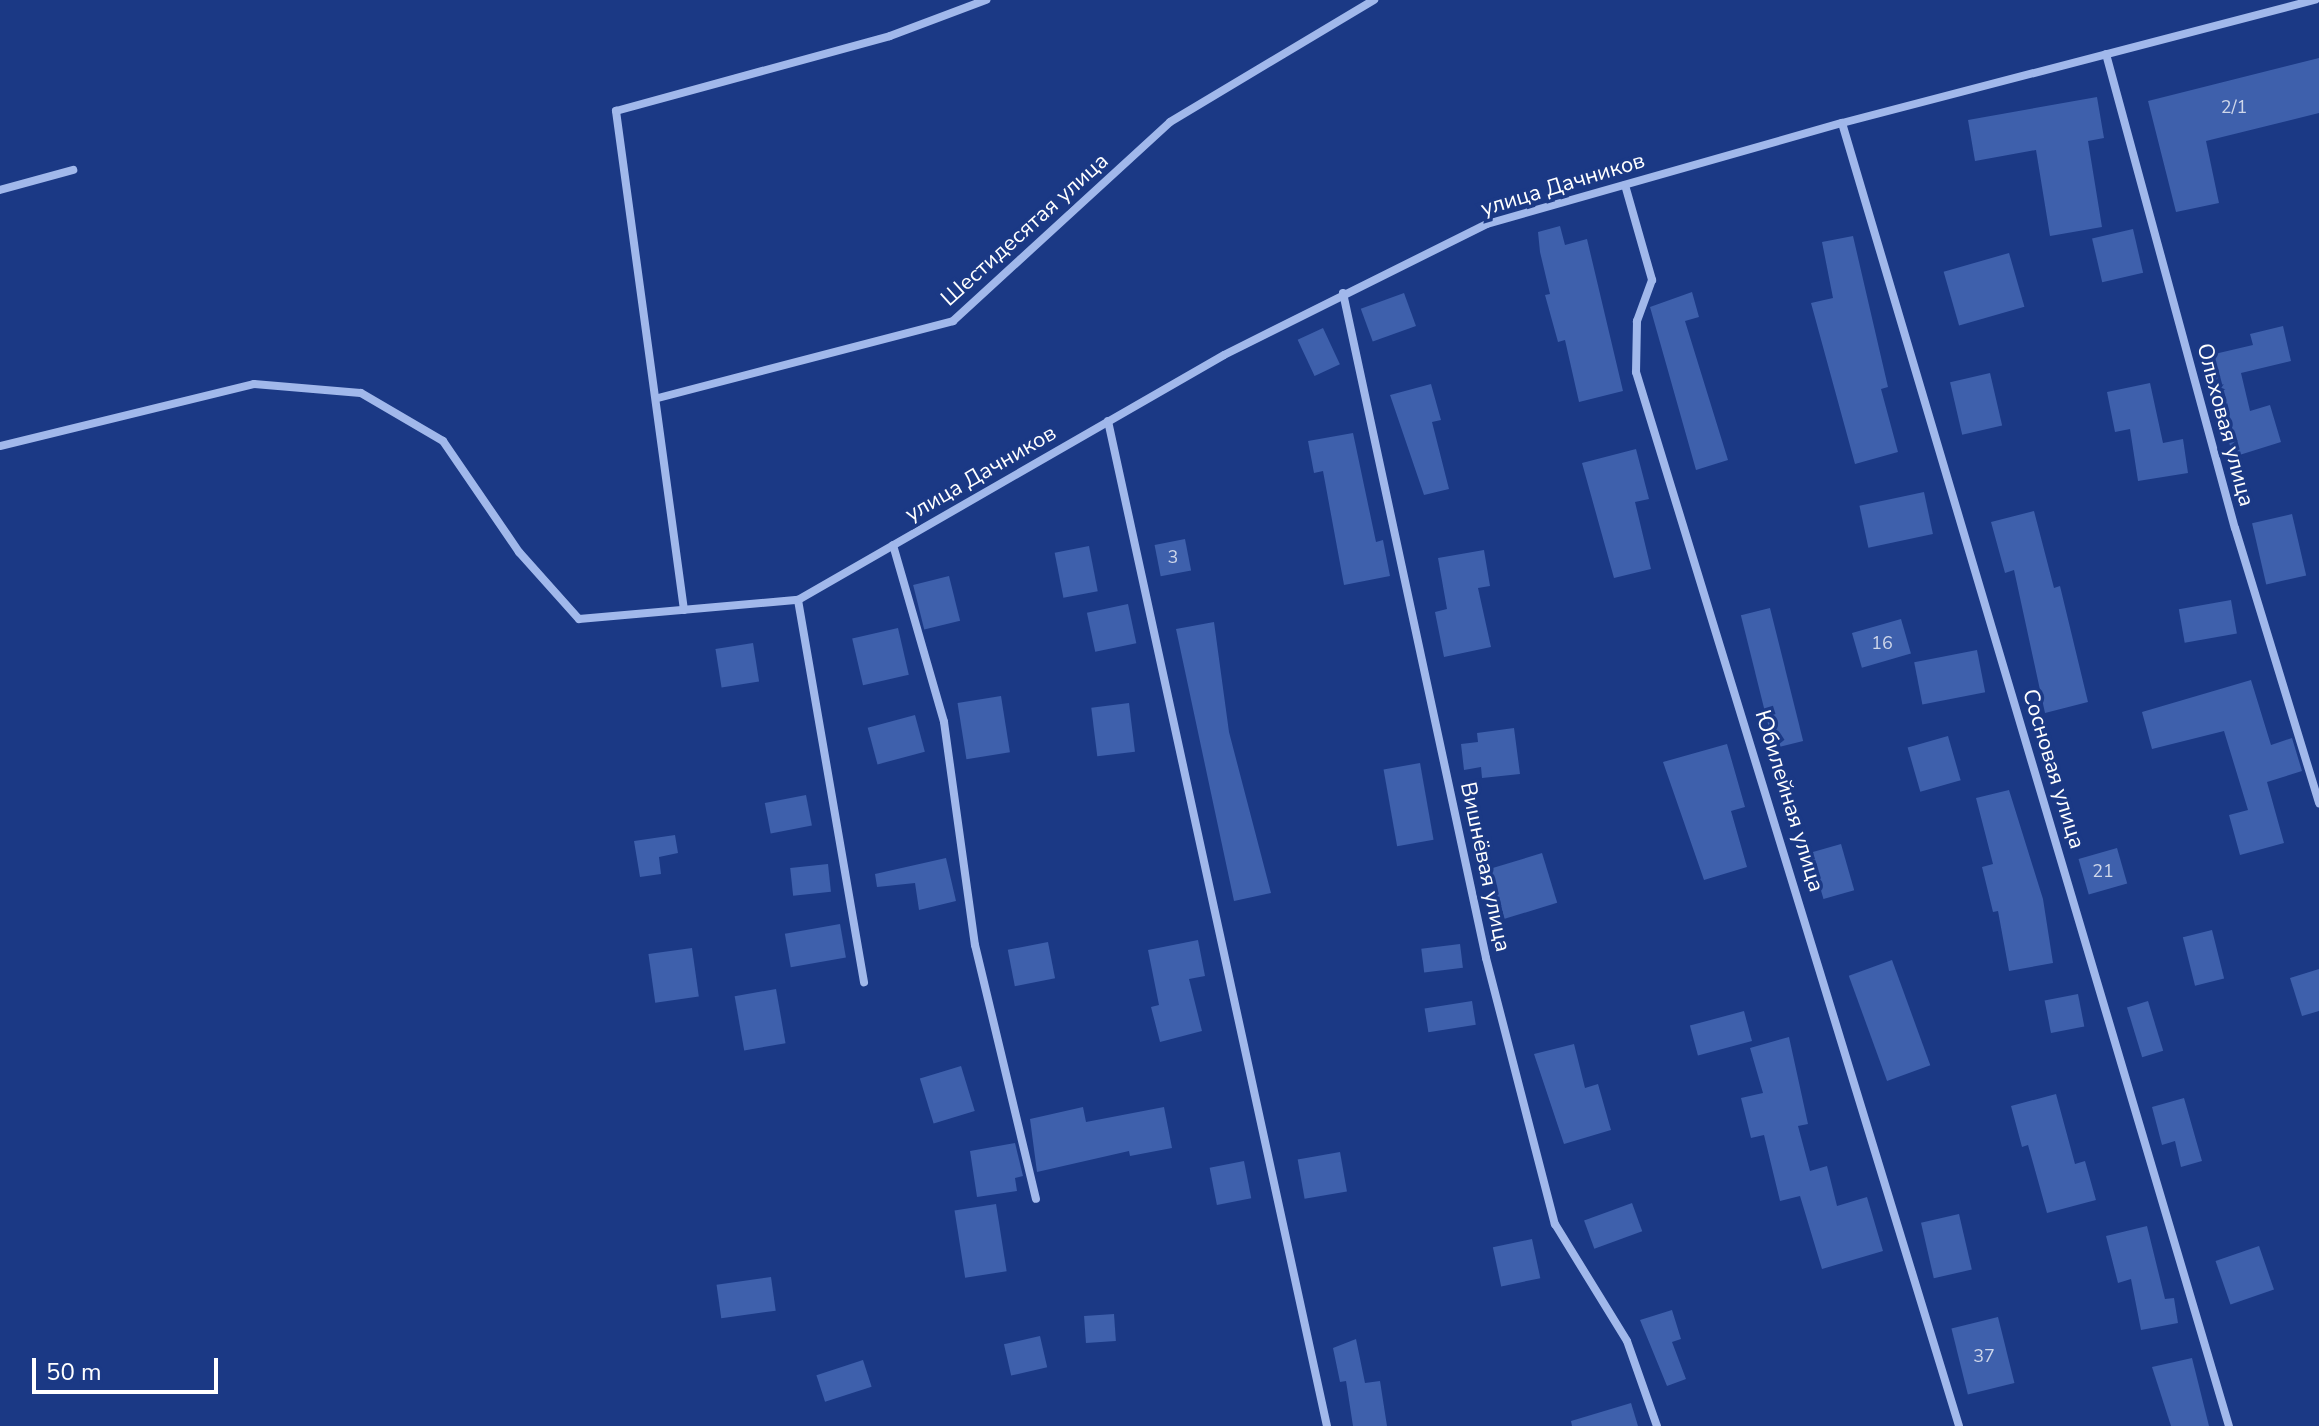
<!DOCTYPE html>
<html>
<head>
<meta charset="utf-8">
<style>
  body { margin:0 }
  #map { position:relative; width:2319px; height:1426px; overflow:hidden; background:#1b3985; font-family:"Nunito Sans",sans-serif }
  div>[style] { position:absolute }
  .building>* { inset:0; background:#3e60ac; transform-origin:0 0 }
  .street>* { height:8px; margin:-4px; padding:0 4px; transform-origin:4px; border-radius:4px; background:#a1b8eb }
  span { translate:-50% -50%; white-space:nowrap; text-align:center; line-height:1.15; -webkit-text-stroke:7px #1b3985; paint-order:stroke }
  .number-label { font-size:18px; color:#cfd7ea }
  .number-label span { -webkit-text-stroke-width:0 }
  .street-label { font-size:22px; color:#fff }
  .scale { position:absolute; left:32px; top:1358px; width:186px; height:36px; box-sizing:border-box; border:4px solid #fff; border-top:0; padding-left:10px; font-size:24px; line-height:28px; white-space:nowrap; color:#fff; -webkit-text-stroke:6px #1b3985; paint-order:stroke }
</style>
</head>
<body>
<div id="map">
  <div class="building">
    <i style="clip-path:polygon(2319px 58px,2319px 113px,2206px 141px,2219px 203px,2176px 212px,2148px 101px)"></i>
    <i style="clip-path:polygon(2097px 97px,2104px 138px,2088px 141px,2102px 227px,2050px 236px,2036px 150px,1975px 161px,1968px 120px)"></i>
    <i style="clip-path:polygon(1560px 226px,1565px 245px,1587px 239px,1623px 391px,1579px 402px,1565px 340px,1558px 342px,1545px 295px,1550px 294px,1540px 252px,1538px 232px)"></i>
    <i style="left:2133px;top:229px;width:45px;height:42px;rotate:77deg"></i>
    <i style="clip-path:polygon(1853px 236px,1888px 387px,1881px 389px,1898px 452px,1855px 464px,1811px 303px,1833px 298px,1822px 242px)"></i>
    <i style="left:2009px;top:253px;width:56px;height:68px;rotate:74deg"></i>
    <i style="clip-path:polygon(1692px 292px,1699px 317px,1685px 321px,1728px 460px,1696px 470px,1650px 307px)"></i>
    <i style="left:1404px;top:293px;width:35px;height:46px;rotate:70deg"></i>
    <i style="clip-path:polygon(2283px 326px,2291px 361px,2241px 373px,2250px 411px,2270px 405px,2281px 442px,2233px 457px,2206px 356px,2253px 345px,2250px 334px)"></i>
    <i style="left:1323px;top:328px;width:40px;height:28px;rotate:65deg"></i>
    <i style="left:1990px;top:373px;width:54px;height:41px;rotate:77deg"></i>
    <i style="clip-path:polygon(2150px 383px,2163px 443px,2183px 439px,2188px 473px,2138px 481px,2130px 429px,2115px 432px,2107px 392px)"></i>
    <i style="clip-path:polygon(1431px 384px,1441px 420px,1432px 422px,1449px 489px,1424px 495px,1390px 395px)"></i>
    <i style="clip-path:polygon(1353px 433px,1376px 542px,1383px 540px,1390px 576px,1344px 585px,1323px 471px,1314px 473px,1308px 441px)"></i>
    <i style="clip-path:polygon(1636px 449px,1649px 499px,1635px 502px,1651px 569px,1614px 578px,1582px 463px)"></i>
    <i style="left:1924px;top:492px;width:43px;height:66px;rotate:78deg"></i>
    <i style="clip-path:polygon(2034px 511px,2054px 588px,2060px 586px,2088px 702px,2045px 713px,2014px 570px,2005px 573px,1991px 522px)"></i>
    <i style="left:2292px;top:514px;width:63px;height:41px;rotate:77deg"></i>
    <i style="left:1185px;top:539px;width:32px;height:31px;rotate:79deg"></i>
    <i style="left:1089px;top:546px;width:46px;height:35px;rotate:79deg"></i>
    <i style="clip-path:polygon(1484px 550px,1490px 586px,1478px 588px,1491px 647px,1444px 657px,1435px 612px,1447px 609px,1438px 558px)"></i>
    <i style="left:949px;top:576px;width:46px;height:37px;rotate:76deg"></i>
    <i style="left:2231px;top:600px;width:34px;height:53px;rotate:80deg"></i>
    <i style="left:1128px;top:604px;width:40px;height:42px;rotate:78deg"></i>
    <i style="left:1770px;top:608px;width:137px;height:30px;rotate:76deg"></i>
    <i style="left:1901px;top:619px;width:36px;height:51px;rotate:74deg"></i>
    <i style="clip-path:polygon(1214px 622px,1229px 732px,1271px 893px,1234px 901px,1176px 629px)"></i>
    <i style="left:898px;top:628px;width:48px;height:47px;rotate:77deg"></i>
    <i style="left:753px;top:643px;width:39px;height:38px;rotate:81deg"></i>
    <i style="left:1977px;top:650px;width:43px;height:64px;rotate:79deg"></i>
    <i style="clip-path:polygon(2251px 680px,2271px 745px,2292px 738px,2302px 771px,2267px 782px,2284px 843px,2240px 855px,2229px 815px,2248px 810px,2224px 731px,2152px 749px,2142px 712px)"></i>
    <i style="left:1001px;top:696px;width:57px;height:44px;rotate:81deg"></i>
    <i style="left:1129px;top:703px;width:49px;height:38px;rotate:83deg"></i>
    <i style="left:915px;top:715px;width:38px;height:49px;rotate:75deg"></i>
    <i style="clip-path:polygon(1514px 728px,1520px 774px,1482px 778px,1481px 767px,1464px 770px,1461px 744px,1478px 742px,1477px 733px)"></i>
    <i style="left:1948px;top:736px;width:46px;height:42px;rotate:74deg"></i>
    <i style="clip-path:polygon(1727px 744px,1745px 807px,1731px 811px,1747px 867px,1704px 880px,1663px 762px)"></i>
    <i style="left:1420px;top:763px;width:78px;height:37px;rotate:80deg"></i>
    <i style="clip-path:polygon(2009px 790px,2043px 899px,2053px 963px,2009px 971px,1998px 911px,1993px 912px,1982px 867px,1993px 864px,1976px 798px)"></i>
    <i style="left:806px;top:795px;width:31px;height:42px;rotate:79deg"></i>
    <i style="clip-path:polygon(675px 835px,678px 853px,659px 857px,661px 874px,640px 877px,634px 841px)"></i>
    <i style="left:1841px;top:844px;width:48px;height:32px;rotate:74deg"></i>
    <i style="left:2117px;top:848px;width:37px;height:40px;rotate:74deg"></i>
    <i style="left:1542px;top:853px;width:52px;height:55px;rotate:73deg"></i>
    <i style="clip-path:polygon(946px 858px,956px 901px,919px 910px,915px 883px,877px 887px,875px 874px)"></i>
    <i style="left:828px;top:864px;width:28px;height:38px;rotate:84deg"></i>
    <i style="left:840px;top:924px;width:34px;height:56px;rotate:80deg"></i>
    <i style="left:2212px;top:930px;width:50px;height:30px;rotate:76deg"></i>
    <i style="clip-path:polygon(1198px 940px,1205px 976px,1189px 979px,1202px 1031px,1160px 1042px,1151px 1007px,1159px 1005px,1148px 950px)"></i>
    <i style="left:1048px;top:942px;width:37px;height:41px;rotate:79deg"></i>
    <i style="left:1460px;top:944px;width:24px;height:39px;rotate:83deg"></i>
    <i style="left:692px;top:948px;width:49px;height:44px;rotate:82deg"></i>
    <i style="left:1892px;top:960px;width:112px;height:46px;rotate:70deg"></i>
    <i style="clip-path:polygon(2319px 969px,2319px 1011px,2302px 1016px,2290px 978px)"></i>
    <i style="left:776px;top:989px;width:55px;height:42px;rotate:80deg"></i>
    <i style="left:2078px;top:994px;width:33px;height:34px;rotate:79deg"></i>
    <i style="left:1472px;top:1001px;width:24px;height:48px;rotate:81deg"></i>
    <i style="left:2148px;top:1001px;width:52px;height:22px;rotate:73deg"></i>
    <i style="left:1744px;top:1011px;width:31px;height:56px;rotate:75deg"></i>
    <i style="clip-path:polygon(1789px 1037px,1808px 1124px,1798px 1126px,1810px 1171px,1827px 1166px,1837px 1206px,1867px 1197px,1883px 1251px,1822px 1269px,1800px 1196px,1780px 1201px,1764px 1135px,1751px 1138px,1741px 1098px,1763px 1093px,1750px 1048px)"></i>
    <i style="clip-path:polygon(1574px 1044px,1585px 1088px,1598px 1084px,1611px 1130px,1564px 1144px,1534px 1054px)"></i>
    <i style="left:961px;top:1066px;width:47px;height:43px;rotate:73deg"></i>
    <i style="clip-path:polygon(2056px 1094px,2075px 1164px,2085px 1161px,2096px 1200px,2047px 1213px,2028px 1145px,2022px 1147px,2011px 1106px)"></i>
    <i style="clip-path:polygon(2184px 1098px,2202px 1161px,2181px 1167px,2175px 1141px,2162px 1145px,2152px 1107px)"></i>
    <i style="clip-path:polygon(1083px 1107px,1086px 1122px,1164px 1107px,1172px 1148px,1130px 1156px,1129px 1151px,1037px 1172px,1030px 1119px)"></i>
    <i style="clip-path:polygon(1015px 1143px,1023px 1176px,1015px 1178px,1017px 1191px,977px 1197px,970px 1151px)"></i>
    <i style="left:1340px;top:1152px;width:40px;height:43px;rotate:80deg"></i>
    <i style="left:1244px;top:1161px;width:38px;height:35px;rotate:79deg"></i>
    <i style="left:1632px;top:1203px;width:30px;height:51px;rotate:70deg"></i>
    <i style="left:996px;top:1204px;width:68px;height:42px;rotate:81deg"></i>
    <i style="left:1959px;top:1214px;width:57px;height:39px;rotate:77deg"></i>
    <i style="clip-path:polygon(2147px 1226px,2165px 1299px,2174px 1298px,2178px 1323px,2141px 1330px,2131px 1279px,2118px 1283px,2106px 1236px)"></i>
    <i style="left:1532px;top:1239px;width:40px;height:40px;rotate:78deg"></i>
    <i style="left:2259px;top:1246px;width:46px;height:46px;rotate:71deg"></i>
    <i style="left:771px;top:1277px;width:34px;height:55px;rotate:82deg"></i>
    <i style="clip-path:polygon(1672px 1310px,1681px 1339px,1672px 1342px,1686px 1379px,1667px 1386px,1640px 1320px)"></i>
    <i style="left:1114px;top:1314px;width:27px;height:30px;rotate:86deg"></i>
    <i style="left:1998px;top:1317px;width:68px;height:48px;rotate:76deg"></i>
    <i style="left:1040px;top:1336px;width:32px;height:37px;rotate:77deg"></i>
    <i style="clip-path:polygon(1356px 1339px,1365px 1383px,1380px 1381px,1387px 1426px,1353px 1426px,1346px 1381px,1340px 1382px,1333px 1348px)"></i>
    <i style="clip-path:polygon(2192px 1358px,2209px 1426px,2171px 1426px,2152px 1367px)"></i>
    <i style="left:863px;top:1360px;width:28px;height:49px;rotate:72deg"></i>
    <i style="clip-path:polygon(1631px 1403px,1638px 1426px,1572px 1426px,1571px 1421px)"></i>
  </div>
  <div class="street">
    <i style="left:2106px;top:54px;width:491px;rotate:74.8deg"></i>
    <i style="left:2235px;top:528px;width:288px;rotate:73deg"></i>
    <i style="left:1842px;top:123px;width:1359px;rotate:73.46deg"></i>
    <i style="left:1625px;top:185px;width:99px;rotate:74.1deg"></i>
    <i style="left:1652px;top:280px;width:44px;rotate:110.1deg"></i>
    <i style="left:1637px;top:321px;width:51px;rotate:91.1deg"></i>
    <i style="left:1636px;top:372px;width:1102px;rotate:72.96deg"></i>
    <i style="left:0;top:190px;width:76px;rotate:-15.3deg"></i>
    <i style="left:1343px;top:293px;width:680px;rotate:77.86deg"></i>
    <i style="left:1486px;top:958px;width:275px;rotate:75.5deg"></i>
    <i style="left:1555px;top:1224px;width:137px;rotate:58.4deg"></i>
    <i style="left:1627px;top:1341px;width:90px;rotate:70.6deg"></i>
    <i style="left:658px;top:398px;width:305px;rotate:-14.6deg"></i>
    <i style="left:953px;top:321px;width:294px;rotate:-42.5deg"></i>
    <i style="left:1170px;top:122px;width:238px;rotate:-30.9deg"></i>
    <i style="left:1108px;top:421px;width:1029px;rotate:77.71deg"></i>
    <i style="left:0;top:446px;width:261px;rotate:-13.7deg"></i>
    <i style="left:254px;top:384px;width:107px;rotate:4.8deg"></i>
    <i style="left:361px;top:393px;width:95px;rotate:30.3deg"></i>
    <i style="left:443px;top:441px;width:135px;rotate:55.6deg"></i>
    <i style="left:519px;top:552px;width:90px;rotate:48.2deg"></i>
    <i style="left:579px;top:619px;width:220px;rotate:-5deg"></i>
    <i style="left:798px;top:600px;width:491px;rotate:-29.9deg"></i>
    <i style="left:1224px;top:355px;width:294px;rotate:-26.5deg"></i>
    <i style="left:1487px;top:224px;width:369px;rotate:-15.9deg"></i>
    <i style="left:1842px;top:123px;width:489px;rotate:-14.6deg"></i>
    <i style="left:893px;top:545px;width:184px;rotate:73.9deg"></i>
    <i style="left:944px;top:722px;width:225px;rotate:82.1deg"></i>
    <i style="left:975px;top:945px;width:261px;rotate:76.5deg"></i>
    <i style="left:798px;top:600px;width:388px;rotate:80.2deg"></i>
    <i style="left:684px;top:610px;width:504px;rotate:-97.76deg"></i>
    <i style="left:616px;top:111px;width:284px;rotate:-15.3deg"></i>
    <i style="left:890px;top:36px;width:103px;rotate:-20.6deg"></i>
  </div>
  <div class="number-label">
    <span style="left:2234px;top:107px">2/1</span>
    <span style="left:1173px;top:557px">3</span>
    <span style="left:1882px;top:643px">16</span>
    <span style="left:2103px;top:871px">21</span>
    <span style="left:1984px;top:1356px">37</span>
  </div>
  <div class="street-label">
    <span style="left:1563px;top:185px;rotate:-17deg">улица Дачников</span>
    <span style="left:1025px;top:230px;rotate:-42deg">Шестидесятая улица</span>
    <span style="left:2225px;top:425px;rotate:75deg">Ольховая улица</span>
    <span style="left:981px;top:474px;rotate:-30deg">улица Дачников</span>
    <span style="left:2053px;top:769px;rotate:73deg">Сосновая улица</span>
    <span style="left:1789px;top:801px;rotate:73deg">Юбилейная улица</span>
    <span style="left:1485px;top:867px;rotate:78deg">Вишнёвая улица</span>
  </div>
  <div class="scale">50 m</div>
</div>
</body>
</html>
